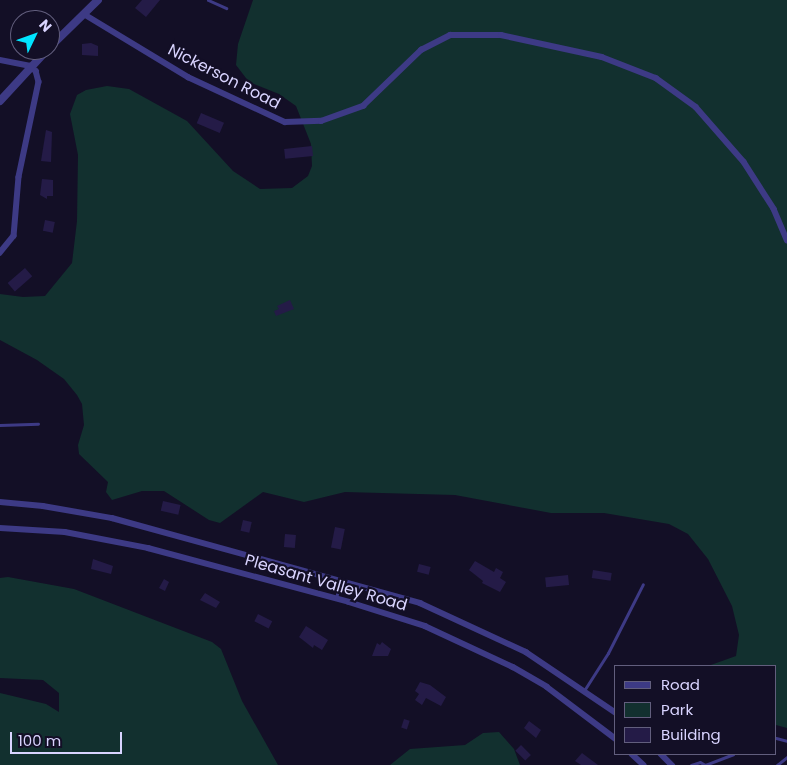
<!DOCTYPE html>
<html>
<head>
<meta charset="utf-8">
<style>
  body { margin:0 }
  #map { position:relative; width:787px; height:765px; overflow:hidden; background:#130f26; font-family:Poppins,sans-serif }
  div>[style] { position:absolute }
  .green>* { inset:0; background:#12302f }
  .building>* { inset:0; background:#241b47; transform-origin:0 0 }
  .service>* { height:3px; margin:-1.5px; padding:0 1.5px; transform-origin:1.5px; border-radius:1.5px; background:#3d3a85 }
  .minor>* { height:5.5px; margin:-2.75px; padding:0 2.75px; transform-origin:2.75px; border-radius:2.75px; background:#3d3a85 }
  .tertiary>* { height:8px; margin:-4px; padding:0 4px; transform-origin:4px; border-radius:4px; background:#3d3a85 }
  span { translate:-50% -50%; white-space:nowrap; text-align:center; line-height:1.15; -webkit-text-stroke:4.5px #130f26; paint-order:stroke }
  .street-label { font-size:16px; color:#d9d4ff }
  .legend { position:absolute; left:614px; top:665px; width:162px; height:90px; box-sizing:border-box; background:#130f26; border:1px solid #625e7d; margin:0; padding:6px 9px; list-style:none; font-size:15px; color:#d9d4ff }
  .legend li { display:flex; align-items:center; gap:10px; height:25px }
  .legend b { width:25px; border:1px solid #625e7d }
  .north { position:absolute; left:10px; top:10px; width:50px; height:50px; box-sizing:border-box; background:#130f26; border:1px solid #625e7d; border-radius:50%; rotate:48deg; font-size:14px; font-weight:700; line-height:20px; text-align:center; color:#d9d4ff }
  .north::after { content:''; display:block; margin:auto; width:18px; height:22px; background:#00e5ff; clip-path:polygon(50% 0,100% 100%,50% 72%,0 100%) }
  .scale { position:absolute; left:10px; top:732px; width:112px; height:22px; box-sizing:border-box; border:2px solid #d9d4ff; border-top:0; padding-left:6px; font-size:15px; line-height:18px; white-space:nowrap; color:#d9d4ff; -webkit-text-stroke:4px #130f26; paint-order:stroke }
</style>
</head>
<body>
<div id="map">
  <div class="green">
    <i style="clip-path:polygon(253px 0,787px 0,787px 728px,776px 725px,776px 666px,708px 666px,736px 656px,739px 635px,732px 606px,708px 559px,688px 534px,669px 524px,604px 513px,551px 513px,455px 495px,345px 492px,304px 502px,263px 492px,220px 523px,209px 520px,164px 491px,142px 491px,112px 500px,106px 492px,108px 482px,79px 454px,78px 445px,84px 425px,82px 404px,77px 395px,64px 379px,37px 360px,0 340px,0 294px,23px 297px,45px 296px,72px 263px,77px 221px,78px 155px,70px 114px,77px 95px,86px 90px,107px 86px,129px 89px,187px 121px,233px 171px,260px 189px,292px 188px,308px 176px,312px 166px,311px 144px,296px 106px,279px 94px,249px 82px,236px 65px,238px 44px)"></i>
    <i style="clip-path:polygon(8px 577px,74px 589px,212px 642px,221px 649px,242px 701px,278px 765px,0 765px,0 693px,46px 704px,59px 712px,59px 693px,43px 680px,0 678px,0 578px)"></i>
    <i style="clip-path:polygon(499px 732px,514px 749px,520px 765px,390px 765px,410px 749px,465px 745px,483px 733px)"></i>
  </div>
  <div class="building">
    <i style="clip-path:polygon(142px 0,160px 0,146px 17px,135px 8px)"></i>
    <i style="clip-path:polygon(91px 43px,98px 46px,98px 56px,82px 55px,82px 44px)"></i>
    <i style="left:201px;top:113px;width:25px;height:11px;rotate:23deg"></i>
    <i style="clip-path:polygon(46px 130px,52px 132px,51px 162px,41px 161px)"></i>
    <i style="left:312px;top:146px;width:10px;height:28px;rotate:84deg"></i>
    <i style="clip-path:polygon(42px 179px,53px 180px,53px 196px,47px 196px,47px 199px,40px 195px)"></i>
    <i style="left:45px;top:220px;width:10px;height:11px;rotate:11deg"></i>
    <i style="left:25px;top:268px;width:11px;height:23px;rotate:49deg"></i>
    <i style="clip-path:polygon(290px 300px,294px 309px,276px 316px,274px 311px,279px 309px,277px 306px)"></i>
    <i style="left:163px;top:501px;width:18px;height:10px;rotate:13deg"></i>
    <i style="left:243px;top:520px;width:9px;height:11px;rotate:13deg"></i>
    <i style="left:335px;top:527px;width:10px;height:21px;rotate:11deg"></i>
    <i style="left:285px;top:534px;width:11px;height:13px;rotate:5deg"></i>
    <i style="clip-path:polygon(93px 559px,113px 566px,111px 574px,91px 569px)"></i>
    <i style="clip-path:polygon(475px 561px,494px 572px,496px 568px,503px 572px,500px 578px,506px 582px,500px 592px,482px 583px,483px 581px,469px 570px)"></i>
    <i style="left:419px;top:564px;width:12px;height:8px;rotate:14deg"></i>
    <i style="left:593px;top:570px;width:19px;height:8px;rotate:9deg"></i>
    <i style="left:568px;top:575px;width:10px;height:23px;rotate:84deg"></i>
    <i style="clip-path:polygon(164px 579px,169px 582px,165px 591px,159px 588px)"></i>
    <i style="clip-path:polygon(205px 593px,220px 602px,216px 608px,200px 600px)"></i>
    <i style="left:258px;top:614px;width:16px;height:8px;rotate:27deg"></i>
    <i style="clip-path:polygon(306px 626px,328px 640px,322px 650px,314px 645px,313px 648px,299px 637px)"></i>
    <i style="clip-path:polygon(382px 642px,391px 649px,388px 656px,372px 656px,377px 643px,380px 645px)"></i>
    <i style="clip-path:polygon(420px 682px,430px 685px,446px 697px,441px 706px,426px 698px,422px 705px,415px 700px,419px 694px,415px 691px)"></i>
    <i style="left:404px;top:719px;width:6px;height:9px;rotate:18deg"></i>
    <i style="clip-path:polygon(529px 721px,541px 730px,536px 738px,524px 728px)"></i>
    <i style="left:521px;top:745px;width:14px;height:8px;rotate:45deg"></i>
    <i style="clip-path:polygon(582px 753px,598px 765px,581px 765px,575px 761px)"></i>
  </div>
  <div class="service">
    <i style="left:208px;top:0;width:20px;rotate:24deg"></i>
    <i style="left:0;top:425px;width:38px;rotate:-2deg"></i>
    <i style="left:336px;top:598px;width:16px;rotate:-76deg"></i>
    <i style="left:585px;top:689px;width:43px;rotate:-57.4deg"></i>
    <i style="left:608px;top:653px;width:77px;rotate:-63.1deg"></i>
    <i style="left:776px;top:738px;width:11px;rotate:15deg"></i>
    <i style="left:691px;top:765px;width:9px;rotate:-18deg"></i>
    <i style="left:700px;top:762px;width:6px;rotate:31deg"></i>
    <i style="left:705px;top:765px;width:30px;rotate:-21deg"></i>
    <i style="left:777px;top:765px;width:13px;rotate:-39deg"></i>
  </div>
  <div class="minor">
    <i style="left:84px;top:14px;width:122px;rotate:31.2deg"></i>
    <i style="left:188px;top:77px;width:107px;rotate:24.9deg"></i>
    <i style="left:285px;top:122px;width:36px;rotate:-2deg"></i>
    <i style="left:321px;top:121px;width:45px;rotate:-19.7deg"></i>
    <i style="left:363px;top:106px;width:81px;rotate:-44deg"></i>
    <i style="left:421px;top:50px;width:33px;rotate:-27deg"></i>
    <i style="left:450px;top:35px;width:51px"></i>
    <i style="left:501px;top:35px;width:103px;rotate:12.3deg"></i>
    <i style="left:602px;top:57px;width:58px;rotate:21.3deg"></i>
    <i style="left:656px;top:78px;width:49px;rotate:35.9deg"></i>
    <i style="left:696px;top:107px;width:73px;rotate:48.9deg"></i>
    <i style="left:744px;top:162px;width:56px;rotate:57.4deg"></i>
    <i style="left:774px;top:209px;width:34px;rotate:67deg"></i>
    <i style="left:0;top:60px;width:31px;rotate:11deg"></i>
    <i style="left:30px;top:66px;width:8px;rotate:40deg"></i>
    <i style="left:36px;top:71px;width:11px;rotate:75deg"></i>
    <i style="left:39px;top:82px;width:97px;rotate:101.9deg"></i>
    <i style="left:19px;top:177px;width:59px;rotate:94.8deg"></i>
    <i style="left:14px;top:236px;width:22px;rotate:129deg"></i>
    <i style="left:0;top:502px;width:43px;rotate:5.3deg"></i>
    <i style="left:43px;top:506px;width:70px;rotate:9.9deg"></i>
    <i style="left:112px;top:518px;width:320px;rotate:15.4deg"></i>
    <i style="left:420px;top:603px;width:117px;rotate:24.8deg"></i>
    <i style="left:526px;top:652px;width:109px;rotate:34.1deg"></i>
    <i style="left:0;top:528px;width:65px;rotate:3.5deg"></i>
    <i style="left:65px;top:532px;width:85px;rotate:10.9deg"></i>
    <i style="left:148px;top:548px;width:208px;rotate:15deg"></i>
    <i style="left:349px;top:602px;width:80px;rotate:17.5deg"></i>
    <i style="left:425px;top:626px;width:97px;rotate:25deg"></i>
    <i style="left:513px;top:667px;width:39px;rotate:30deg"></i>
    <i style="left:547px;top:687px;width:86px;rotate:37deg"></i>
    <i style="left:632px;top:754px;width:16px;rotate:43deg"></i>
    <i style="left:661px;top:754px;width:16px;rotate:45deg"></i>
  </div>
  <div class="tertiary">
    <i style="left:50px;top:47px;width:67px;rotate:-44.4deg"></i>
    <i style="left:0;top:101px;width:69px;rotate:-47.3deg"></i>
  </div>
  <div class="street-label">
    <span style="left:224px;top:77px;rotate:27deg">Nickerson Road</span>
    <span style="left:326px;top:583px;rotate:16deg">Pleasant Valley Road</span>
  </div>
  <ul class="legend">
  <li><b style="height:6px;background:#3d3a85"></b>Road</li>
  <li><b style="height:14px;background:#12302f"></b>Park</li>
  <li><b style="height:14px;background:#241b47"></b>Building</li>
  </ul>
  <div class="north">N</div>
  <div class="scale">100 m</div>
</div>
</body>
</html>
